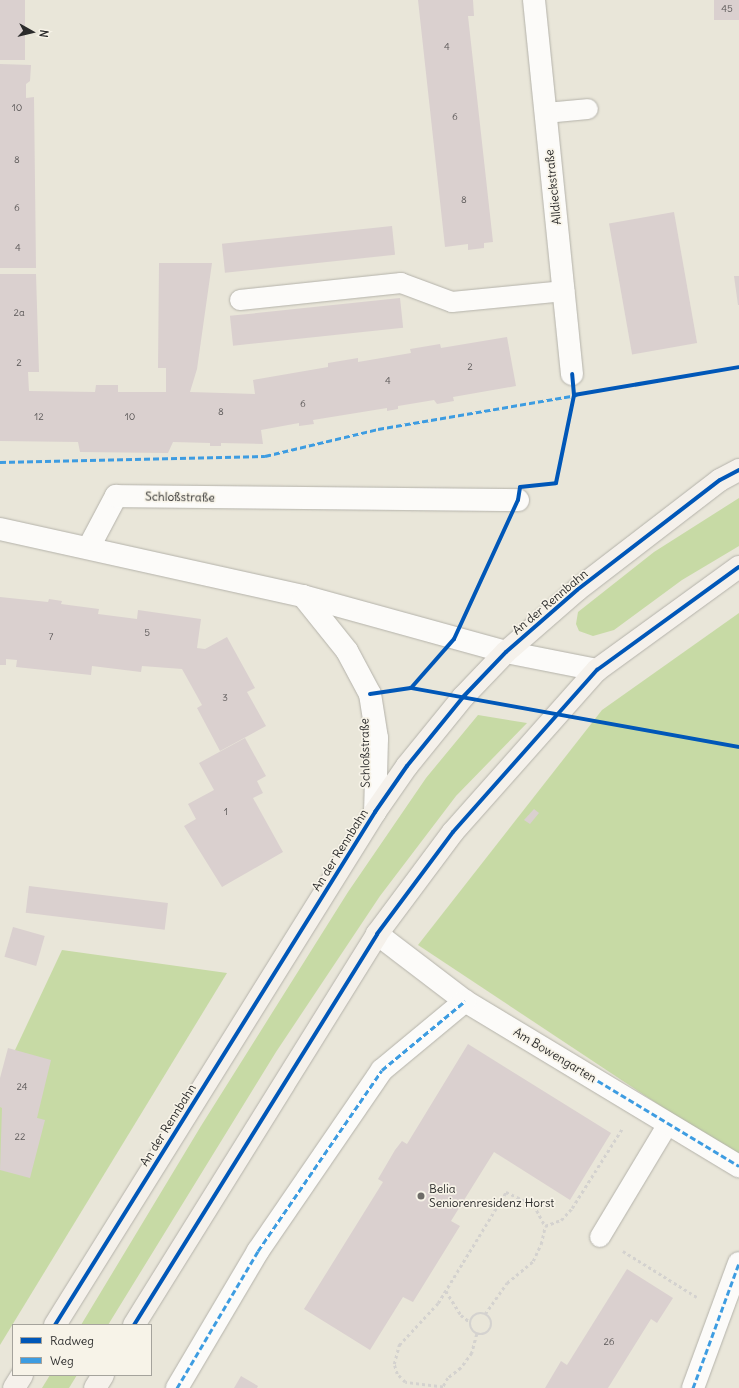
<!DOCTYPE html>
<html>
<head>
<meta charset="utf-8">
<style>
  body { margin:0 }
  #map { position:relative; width:739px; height:1388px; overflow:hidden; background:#e9e6d9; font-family:Delius,sans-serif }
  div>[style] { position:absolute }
  .green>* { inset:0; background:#c7daa5 }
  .building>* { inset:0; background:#dad0cf; transform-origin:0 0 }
  .path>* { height:2.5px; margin-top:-1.25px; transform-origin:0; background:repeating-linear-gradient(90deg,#d4d2cf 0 3px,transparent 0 6px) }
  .path>.ring { margin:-1.25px; padding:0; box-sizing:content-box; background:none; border:2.5px solid #d4d2cf; border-radius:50% }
  .roads { filter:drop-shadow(0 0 1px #b4b2aa) drop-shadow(0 0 1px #b4b2aa) }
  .lane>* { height:20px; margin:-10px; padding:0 10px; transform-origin:10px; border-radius:10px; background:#fcfbf9 }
  .street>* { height:22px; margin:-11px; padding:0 11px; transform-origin:11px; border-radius:11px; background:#fcfbf9 }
  .secondary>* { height:22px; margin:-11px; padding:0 11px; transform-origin:11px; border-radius:11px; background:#f5f1eb }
  .quiet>* { height:3px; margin-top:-1.5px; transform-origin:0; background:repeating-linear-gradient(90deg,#3d9ce1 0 6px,transparent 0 9px) }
  .cycleway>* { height:4px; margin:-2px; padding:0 2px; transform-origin:2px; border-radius:2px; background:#0057b8 }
  .dots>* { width:11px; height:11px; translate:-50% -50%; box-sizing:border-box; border:2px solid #f7f3e8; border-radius:50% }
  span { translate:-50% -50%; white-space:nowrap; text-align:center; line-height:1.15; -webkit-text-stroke:3.5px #f7f3e8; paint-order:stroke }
  .number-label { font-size:10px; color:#575454 }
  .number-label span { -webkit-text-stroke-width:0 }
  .street-label { font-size:12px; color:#2b2b2b }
  .poi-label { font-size:12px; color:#2b2b2b }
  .left { translate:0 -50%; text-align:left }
  .legend { position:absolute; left:12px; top:1324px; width:140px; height:52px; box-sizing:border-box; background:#f7f3e8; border:1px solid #a5a39c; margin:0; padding:5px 7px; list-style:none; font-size:12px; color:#2b2b2b }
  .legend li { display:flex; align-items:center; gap:8px; height:20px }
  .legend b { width:20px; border:1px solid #a5a39c }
  .north { position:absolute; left:12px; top:12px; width:40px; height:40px; -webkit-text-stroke:3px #f7f3e8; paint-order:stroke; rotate:98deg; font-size:11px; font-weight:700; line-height:16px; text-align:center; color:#2b2b2b }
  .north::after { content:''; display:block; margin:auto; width:14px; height:18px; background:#2b2b2b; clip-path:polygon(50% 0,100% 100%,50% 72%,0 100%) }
</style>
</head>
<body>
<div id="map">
  <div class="green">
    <i style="clip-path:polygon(739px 498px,739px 546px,682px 580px,614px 630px,593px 636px,579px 631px,576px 624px,578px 612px,654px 552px)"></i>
    <i style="clip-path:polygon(739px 613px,739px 1158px,418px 945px,602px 710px)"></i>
    <i style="clip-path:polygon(478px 715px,527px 723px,456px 796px,380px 896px,276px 1052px,108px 1325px,81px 1325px,201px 1126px,348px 892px,426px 778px)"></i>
    <i style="clip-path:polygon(62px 950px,227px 973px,0 1345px,0 1082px)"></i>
    <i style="clip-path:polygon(50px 1375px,77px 1375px,69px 1388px,42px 1388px)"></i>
  </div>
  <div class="building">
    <i style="left:0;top:0;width:25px;height:60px"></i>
    <i style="clip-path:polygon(418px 0,473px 0,474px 16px,468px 16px,493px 242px,484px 243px,484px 248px,468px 250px,468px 244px,445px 247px)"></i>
    <i style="left:714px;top:0;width:25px;height:20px"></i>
    <i style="clip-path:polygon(0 64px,31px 65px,30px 81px,26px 84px,26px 98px,34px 97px,36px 268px,0 268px)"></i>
    <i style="left:674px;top:212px;width:133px;height:66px;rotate:80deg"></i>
    <i style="left:392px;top:226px;width:29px;height:171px;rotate:84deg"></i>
    <i style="clip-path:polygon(159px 263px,212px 263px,197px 369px,190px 392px,255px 394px,253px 380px,328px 367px,328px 363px,358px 358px,358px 362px,411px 353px,410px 349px,440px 344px,441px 348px,507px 337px,516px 386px,453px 397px,454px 401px,437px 404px,434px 400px,398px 406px,398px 409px,387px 411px,387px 408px,313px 420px,314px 424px,299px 426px,299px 423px,261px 430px,263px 444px,221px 443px,221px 446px,210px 446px,210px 443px,173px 442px,168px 453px,80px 452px,78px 442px,0 441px,0 274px,36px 274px,39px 372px,28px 372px,29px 391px,95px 392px,96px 385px,118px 385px,118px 392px,166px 392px,166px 368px,158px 368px)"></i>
    <i style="clip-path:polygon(734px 276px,739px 276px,739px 305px,738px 305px)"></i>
    <i style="left:400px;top:298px;width:30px;height:171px;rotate:84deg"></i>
    <i style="clip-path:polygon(0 597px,48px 602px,49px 599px,62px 601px,61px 604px,99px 609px,98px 614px,137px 619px,138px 610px,201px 619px,197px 648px,205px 649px,227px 637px,255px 688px,247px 692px,266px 726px,220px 751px,197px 708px,202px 705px,182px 669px,142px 666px,141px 672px,92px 666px,91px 675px,16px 667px,17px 660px,6px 659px,6px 665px,0 665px)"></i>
    <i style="clip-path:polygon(245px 738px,266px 776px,257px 781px,263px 793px,253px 798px,283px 852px,222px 887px,184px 826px,196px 819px,188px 804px,214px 790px,199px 763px)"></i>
    <i style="clip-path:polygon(534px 809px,539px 813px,530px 824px,524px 820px)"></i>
    <i style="left:29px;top:886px;width:140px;height:27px;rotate:7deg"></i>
    <i style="left:13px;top:927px;width:33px;height:31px;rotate:16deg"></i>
    <i style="clip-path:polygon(468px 1044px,611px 1133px,570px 1200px,494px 1152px,451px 1221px,460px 1226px,413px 1302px,403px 1297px,370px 1350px,304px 1309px,383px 1182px,378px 1179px,395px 1150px,402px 1141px,407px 1144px)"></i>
    <i style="clip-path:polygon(8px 1048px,51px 1060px,37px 1118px,26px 1115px,45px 1120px,30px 1178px,0 1170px,2px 1108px,0 1107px,0 1078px)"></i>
    <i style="clip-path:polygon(627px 1269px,673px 1298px,657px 1323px,651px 1319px,608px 1388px,545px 1388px,561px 1361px,567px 1365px)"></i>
    <i style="clip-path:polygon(241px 1376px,258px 1386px,257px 1388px,234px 1388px)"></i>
  </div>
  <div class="path">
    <i style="left:623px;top:1251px;width:87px;rotate:31.9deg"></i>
    <i style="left:446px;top:1291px;width:28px;rotate:58deg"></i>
    <i style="left:461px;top:1315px;width:11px;rotate:38deg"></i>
    <i class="ring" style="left:470px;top:1313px;width:19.5px;height:19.5px"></i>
    <i style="left:485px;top:1314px;width:38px;rotate:-55deg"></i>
    <i style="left:507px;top:1283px;width:34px;rotate:-40deg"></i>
    <i style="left:533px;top:1261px;width:19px;rotate:-65deg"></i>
    <i style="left:541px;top:1244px;width:18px;rotate:-77deg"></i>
    <i style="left:545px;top:1226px;width:17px;rotate:-21deg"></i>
    <i style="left:561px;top:1220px;width:16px;rotate:-47deg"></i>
    <i style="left:572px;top:1208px;width:93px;rotate:-57.7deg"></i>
    <i style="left:477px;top:1334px;width:20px;rotate:105deg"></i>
    <i style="left:472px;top:1353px;width:19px;rotate:126deg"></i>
    <i style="left:461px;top:1368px;width:16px;rotate:142deg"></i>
    <i style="left:448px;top:1378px;width:10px;rotate:119deg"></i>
    <i style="left:443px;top:1387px;width:38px;rotate:-173deg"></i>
    <i style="left:405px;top:1382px;width:11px;rotate:-135deg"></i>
    <i style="left:397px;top:1374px;width:10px;rotate:-107deg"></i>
    <i style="left:394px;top:1364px;width:20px;rotate:-75deg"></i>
    <i style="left:399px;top:1345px;width:57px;rotate:-47.1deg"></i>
    <i style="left:438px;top:1303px;width:130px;rotate:-58.5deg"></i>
    <i style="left:506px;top:1192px;width:31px;rotate:25deg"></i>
    <i style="left:534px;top:1205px;width:24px;rotate:62deg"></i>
  </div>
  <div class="roads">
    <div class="lane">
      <i style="left:545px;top:113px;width:43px;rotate:-5.3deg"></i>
      <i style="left:240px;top:300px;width:162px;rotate:-6deg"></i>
      <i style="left:401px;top:283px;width:54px;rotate:20.4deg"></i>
      <i style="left:452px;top:302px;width:113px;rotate:-5.6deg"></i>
      <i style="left:600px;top:1237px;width:132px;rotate:-59deg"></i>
    </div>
    <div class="street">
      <i style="left:534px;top:0;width:376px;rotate:84.2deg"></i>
      <i style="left:0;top:529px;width:310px;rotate:12.5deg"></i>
      <i style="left:303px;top:596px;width:211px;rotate:15.4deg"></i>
      <i style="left:506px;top:652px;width:93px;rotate:11.2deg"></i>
      <i style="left:89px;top:547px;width:58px;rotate:-62.1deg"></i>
      <i style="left:116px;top:496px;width:402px;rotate:0.6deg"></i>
      <i style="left:303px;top:596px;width:70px;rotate:51.3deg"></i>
      <i style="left:347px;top:651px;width:49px;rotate:61.9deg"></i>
      <i style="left:370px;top:694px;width:45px;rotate:81deg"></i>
      <i style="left:377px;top:738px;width:74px;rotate:91.5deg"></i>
      <i style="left:377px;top:934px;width:111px;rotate:37.3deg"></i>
      <i style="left:465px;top:1001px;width:320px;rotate:31.1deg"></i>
      <i style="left:177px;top:1388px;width:159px;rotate:-59.4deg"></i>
      <i style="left:258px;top:1251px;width:219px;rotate:-55.6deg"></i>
      <i style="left:382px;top:1070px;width:108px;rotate:-39.7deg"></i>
      <i style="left:693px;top:1388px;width:133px;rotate:-69.8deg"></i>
    </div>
    <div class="secondary">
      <i style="left:55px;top:1325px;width:605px;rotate:-58.04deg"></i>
      <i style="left:375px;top:812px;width:56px;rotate:-55.2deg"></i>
      <i style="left:407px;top:766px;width:89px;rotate:-50.9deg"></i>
      <i style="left:463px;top:697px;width:62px;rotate:-46.3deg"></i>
      <i style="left:506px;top:652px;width:94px;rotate:-41.1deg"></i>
      <i style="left:577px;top:590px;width:180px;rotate:-37.6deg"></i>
      <i style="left:720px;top:480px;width:21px;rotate:-28deg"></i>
      <i style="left:134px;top:1325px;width:460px;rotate:-58.1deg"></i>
      <i style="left:377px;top:934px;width:127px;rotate:-53.3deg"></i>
      <i style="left:453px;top:832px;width:217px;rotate:-48.4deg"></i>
      <i style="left:597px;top:670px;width:175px;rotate:-36deg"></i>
      <i style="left:14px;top:1388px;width:15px;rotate:-58deg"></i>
      <i style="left:95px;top:1388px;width:15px;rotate:-58deg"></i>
    </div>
  </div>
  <div class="quiet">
    <i style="left:0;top:462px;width:265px;rotate:-1.3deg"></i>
    <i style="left:265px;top:456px;width:116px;rotate:-13.4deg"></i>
    <i style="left:378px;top:429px;width:202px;rotate:-9.7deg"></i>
    <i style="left:590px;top:1076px;width:174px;rotate:31.1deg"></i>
    <i style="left:177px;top:1388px;width:159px;rotate:-59.4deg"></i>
    <i style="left:258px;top:1251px;width:219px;rotate:-55.6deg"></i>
    <i style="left:382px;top:1070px;width:108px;rotate:-39.7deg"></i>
    <i style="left:693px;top:1388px;width:133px;rotate:-69.8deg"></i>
  </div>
  <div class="cycleway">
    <i style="left:574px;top:395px;width:167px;rotate:-9.6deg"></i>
    <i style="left:411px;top:688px;width:65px;rotate:-48.7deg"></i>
    <i style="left:454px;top:639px;width:153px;rotate:-65.3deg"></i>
    <i style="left:518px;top:500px;width:13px;rotate:-81deg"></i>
    <i style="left:520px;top:487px;width:36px;rotate:-6deg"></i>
    <i style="left:556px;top:483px;width:90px;rotate:-78.4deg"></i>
    <i style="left:574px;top:395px;width:21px;rotate:-95deg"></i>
    <i style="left:370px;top:694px;width:41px;rotate:-8.3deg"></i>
    <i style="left:411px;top:688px;width:333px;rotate:10.2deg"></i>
    <i style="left:55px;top:1325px;width:605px;rotate:-58.04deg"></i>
    <i style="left:375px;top:812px;width:56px;rotate:-55.2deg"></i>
    <i style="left:407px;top:766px;width:89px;rotate:-50.9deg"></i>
    <i style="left:463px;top:697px;width:62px;rotate:-46.3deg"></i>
    <i style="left:506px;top:652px;width:94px;rotate:-41.1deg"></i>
    <i style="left:577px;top:590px;width:180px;rotate:-37.6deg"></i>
    <i style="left:720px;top:480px;width:21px;rotate:-28deg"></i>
    <i style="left:134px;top:1325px;width:460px;rotate:-58.1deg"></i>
    <i style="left:377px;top:934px;width:127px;rotate:-53.3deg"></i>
    <i style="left:453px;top:832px;width:217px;rotate:-48.4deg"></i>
    <i style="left:597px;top:670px;width:175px;rotate:-36deg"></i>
  </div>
  <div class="dots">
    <i style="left:421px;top:1196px;background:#6e6c68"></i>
  </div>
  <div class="number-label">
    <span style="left:727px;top:9px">45</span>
    <span style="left:447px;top:47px">4</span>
    <span style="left:17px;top:108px">10</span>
    <span style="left:455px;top:117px">6</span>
    <span style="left:17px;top:160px">8</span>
    <span style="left:464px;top:200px">8</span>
    <span style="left:17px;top:208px">6</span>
    <span style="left:18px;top:248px">4</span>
    <span style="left:19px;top:313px">2a</span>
    <span style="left:19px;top:363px">2</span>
    <span style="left:470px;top:367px">2</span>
    <span style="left:388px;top:381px">4</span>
    <span style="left:303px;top:404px">6</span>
    <span style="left:221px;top:412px">8</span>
    <span style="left:39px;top:417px">12</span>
    <span style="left:130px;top:417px">10</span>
    <span style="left:147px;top:633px">5</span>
    <span style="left:51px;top:637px">7</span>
    <span style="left:225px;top:698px">3</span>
    <span style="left:226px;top:812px">1</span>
    <span style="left:22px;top:1087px">24</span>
    <span style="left:20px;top:1137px">22</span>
    <span style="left:609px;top:1342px">26</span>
  </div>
  <div class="street-label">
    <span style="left:553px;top:187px;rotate:-96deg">Alldieckstraße</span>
    <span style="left:180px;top:497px;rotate:1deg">Schloßstraße</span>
    <span style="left:550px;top:602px;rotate:-40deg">An der Rennbahn</span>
    <span style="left:365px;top:753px;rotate:-91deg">Schloßstraße</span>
    <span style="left:340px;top:850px;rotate:-58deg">An der Rennbahn</span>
    <span style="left:555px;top:1055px;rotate:31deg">Am Bowengarten</span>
    <span style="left:168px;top:1125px;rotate:-58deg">An der Rennbahn</span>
  </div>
  <div class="poi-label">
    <span class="left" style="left:429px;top:1196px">Belia<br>Seniorenresidenz Horst</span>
  </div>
  <ul class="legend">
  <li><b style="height:5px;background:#0057b8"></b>Radweg</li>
  <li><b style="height:5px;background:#3d9ce1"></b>Weg</li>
  </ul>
  <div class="north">N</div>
</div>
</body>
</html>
